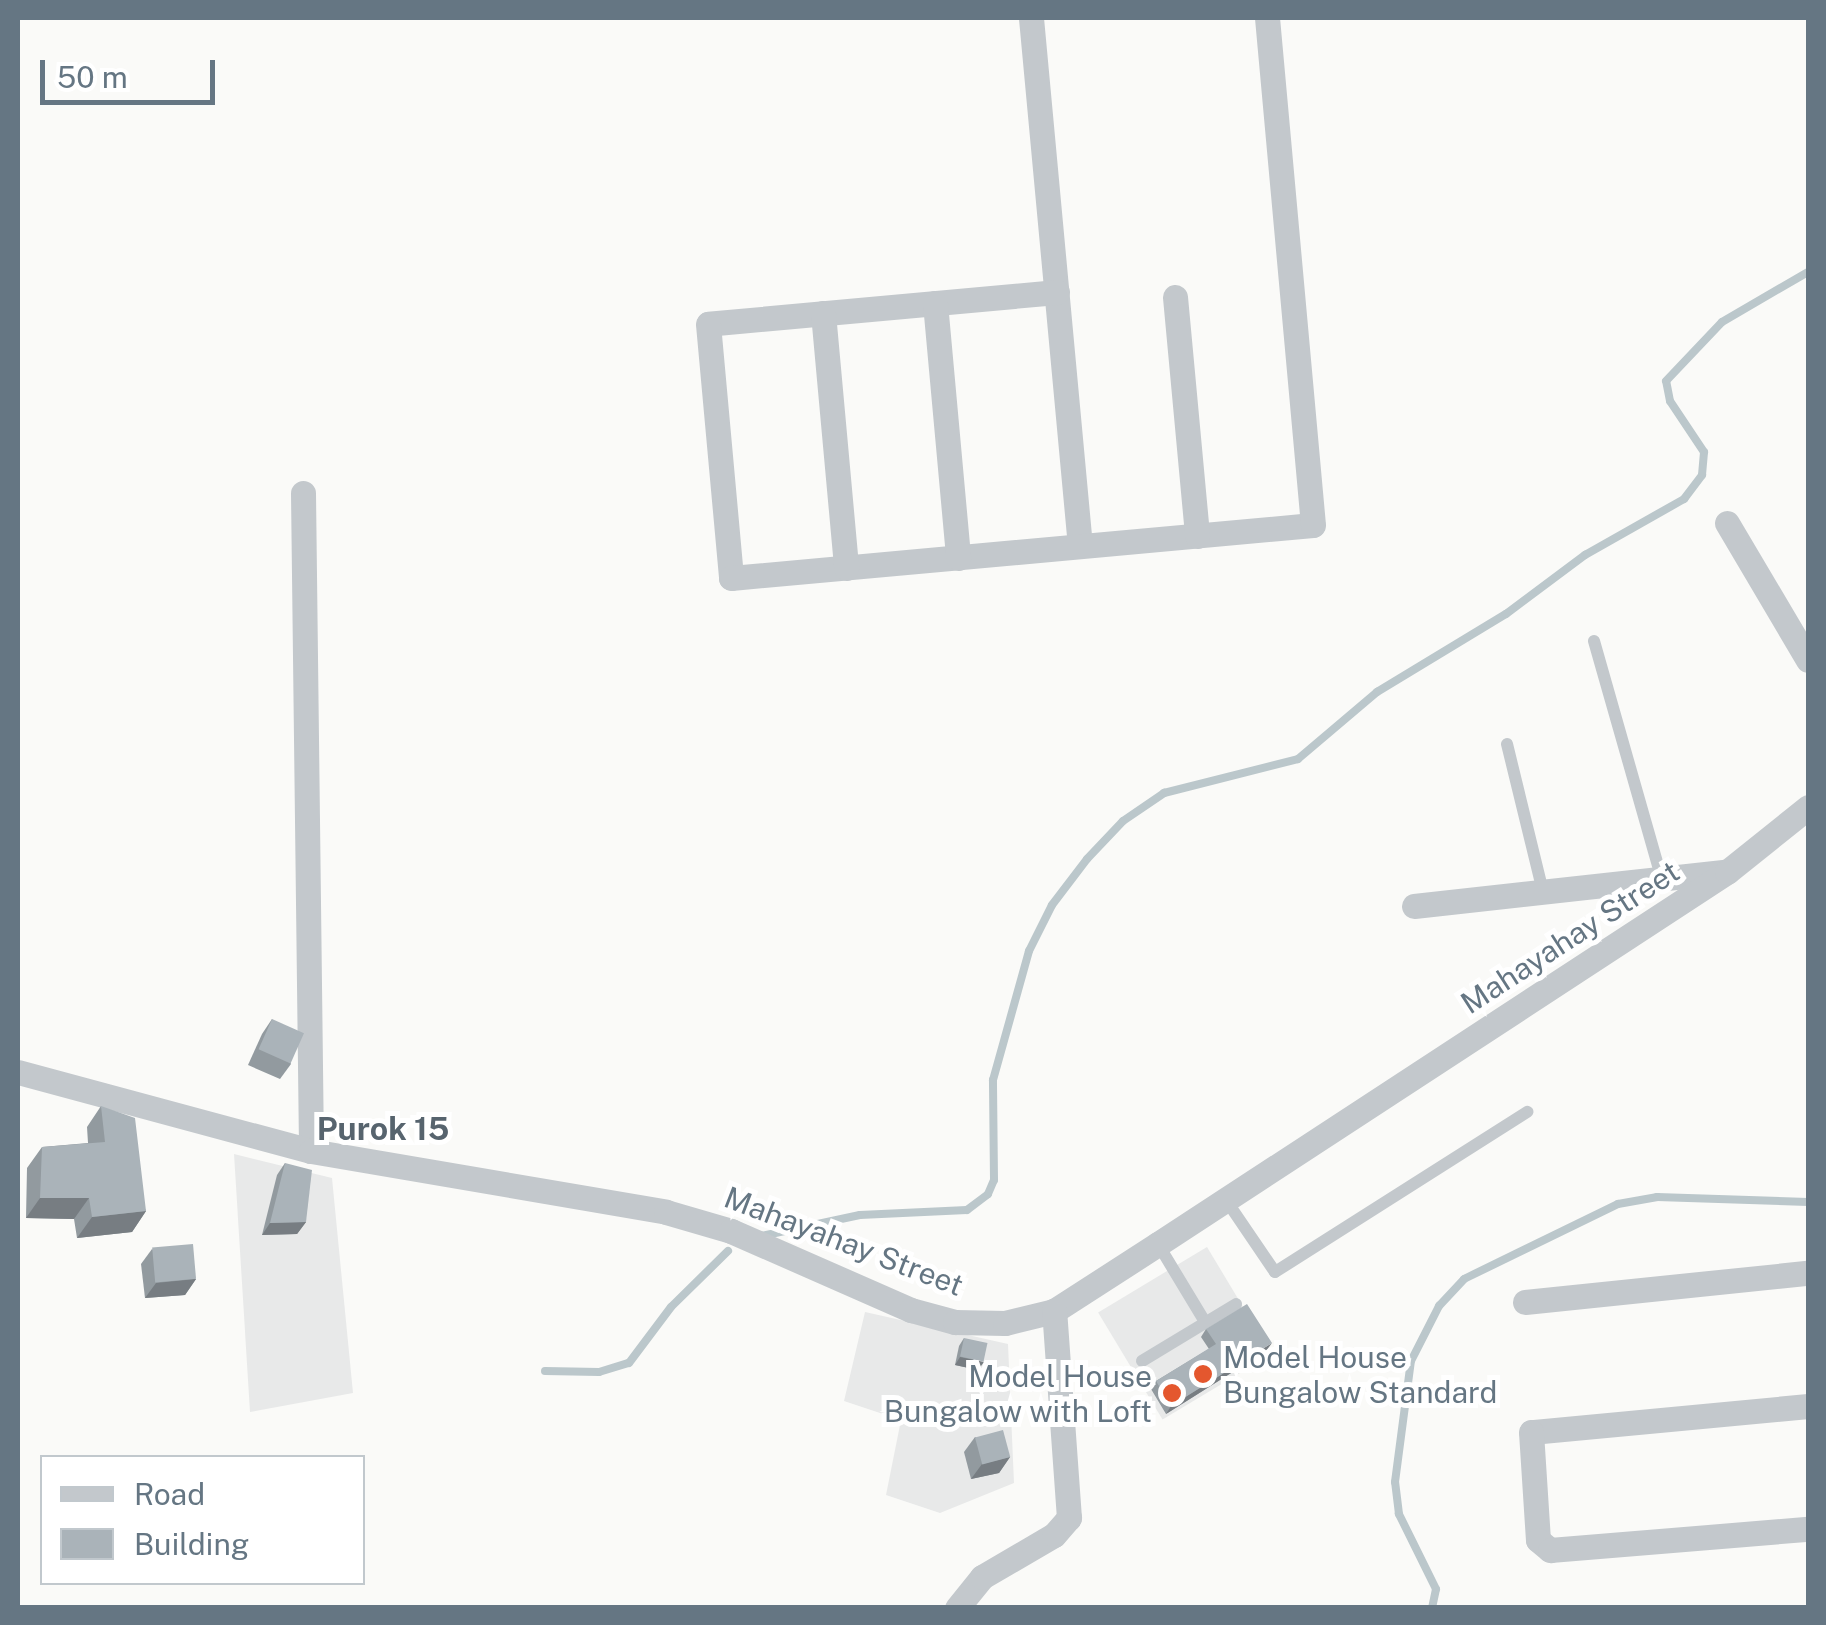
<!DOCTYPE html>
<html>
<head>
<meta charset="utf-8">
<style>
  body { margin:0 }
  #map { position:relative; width:1826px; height:1625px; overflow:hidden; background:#fafaf8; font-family:"Public Sans",sans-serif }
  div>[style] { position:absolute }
  .built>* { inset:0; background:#e8e9e9; transform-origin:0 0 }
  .stream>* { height:8px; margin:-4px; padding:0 4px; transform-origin:4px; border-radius:4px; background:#bbc7cb }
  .lane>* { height:12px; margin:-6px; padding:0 6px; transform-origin:6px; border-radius:6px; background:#c3c8cc }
  .street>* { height:25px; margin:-12.5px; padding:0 12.5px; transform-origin:12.5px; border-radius:12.5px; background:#c3c8cc }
  .wall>* { inset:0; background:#929a9f }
  .shaded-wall>* { inset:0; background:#777d82 }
  .building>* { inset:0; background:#aab3b9; transform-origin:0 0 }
  .dots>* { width:28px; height:28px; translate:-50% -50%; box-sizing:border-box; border:5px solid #fff; border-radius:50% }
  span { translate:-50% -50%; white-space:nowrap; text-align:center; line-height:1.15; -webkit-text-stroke:10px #fff; paint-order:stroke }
  .street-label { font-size:30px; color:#657683 }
  .poi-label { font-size:30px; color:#657683 }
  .left { translate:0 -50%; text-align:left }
  .right { translate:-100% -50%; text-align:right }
  .neighbourhood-label { font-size:32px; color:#57646e; font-weight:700 }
  .frame { position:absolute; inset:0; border:20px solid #657683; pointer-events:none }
  .legend { position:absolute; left:40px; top:1455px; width:325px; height:130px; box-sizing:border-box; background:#fff; border:2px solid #c1c8cd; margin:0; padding:12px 18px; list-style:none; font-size:30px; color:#657683 }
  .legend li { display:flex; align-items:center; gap:20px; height:50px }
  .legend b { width:50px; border:2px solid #c1c8cd }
  .scale { position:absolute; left:40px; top:60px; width:175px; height:45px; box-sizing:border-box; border:5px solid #657683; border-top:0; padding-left:12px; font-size:30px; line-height:35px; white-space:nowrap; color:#657683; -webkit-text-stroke:8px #fff; paint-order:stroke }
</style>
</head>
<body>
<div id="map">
  <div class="built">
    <i style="clip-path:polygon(234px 1154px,332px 1178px,353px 1393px,250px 1412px)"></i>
    <i style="left:1207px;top:1247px;width:125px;height:127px;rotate:59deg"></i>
    <i style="clip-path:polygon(865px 1312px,1008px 1344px,1014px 1483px,940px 1513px,886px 1495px,901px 1420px,844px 1401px)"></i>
  </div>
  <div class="stream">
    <i style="left:761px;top:1236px;width:101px;rotate:-12deg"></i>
    <i style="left:860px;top:1215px;width:107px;rotate:-2.7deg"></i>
    <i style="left:967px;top:1210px;width:26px;rotate:-37deg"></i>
    <i style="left:988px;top:1194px;width:15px;rotate:-67deg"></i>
    <i style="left:994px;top:1180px;width:100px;rotate:-90.6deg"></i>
    <i style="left:993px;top:1080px;width:134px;rotate:-74.4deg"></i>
    <i style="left:1029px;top:951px;width:51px;rotate:-63.4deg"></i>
    <i style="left:1052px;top:905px;width:58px;rotate:-52.7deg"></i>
    <i style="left:1087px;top:859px;width:52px;rotate:-46.5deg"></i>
    <i style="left:1123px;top:821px;width:50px;rotate:-34.3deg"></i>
    <i style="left:1164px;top:793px;width:138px;rotate:-14.2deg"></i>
    <i style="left:1298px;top:759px;width:104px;rotate:-40.3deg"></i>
    <i style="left:1377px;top:692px;width:151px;rotate:-31.2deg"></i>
    <i style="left:1506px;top:614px;width:99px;rotate:-36.8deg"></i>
    <i style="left:1585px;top:555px;width:114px;rotate:-29.5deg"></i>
    <i style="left:1684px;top:499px;width:30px;rotate:-53deg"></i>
    <i style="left:1702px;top:475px;width:23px;rotate:-85deg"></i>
    <i style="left:1704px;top:452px;width:61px;rotate:-123.7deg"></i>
    <i style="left:1670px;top:401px;width:20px;rotate:-101deg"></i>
    <i style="left:1666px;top:381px;width:81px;rotate:-46.5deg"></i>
    <i style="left:1722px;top:322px;width:99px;rotate:-30.2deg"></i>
    <i style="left:545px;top:1371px;width:54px;rotate:1.1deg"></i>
    <i style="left:599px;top:1372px;width:31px;rotate:-17deg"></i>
    <i style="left:629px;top:1363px;width:70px;rotate:-53.1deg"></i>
    <i style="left:671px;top:1307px;width:80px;rotate:-44.5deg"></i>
    <i style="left:1432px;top:1608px;width:19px;rotate:-78deg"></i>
    <i style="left:1436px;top:1589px;width:84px;rotate:-116.3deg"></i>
    <i style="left:1399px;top:1514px;width:32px;rotate:-97deg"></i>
    <i style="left:1395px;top:1482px;width:122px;rotate:-82.5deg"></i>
    <i style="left:1411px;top:1361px;width:62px;rotate:-63deg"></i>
    <i style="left:1439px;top:1306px;width:37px;rotate:-47deg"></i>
    <i style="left:1464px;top:1279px;width:171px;rotate:-26deg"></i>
    <i style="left:1618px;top:1204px;width:40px;rotate:-10deg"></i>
    <i style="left:1657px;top:1197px;width:151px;rotate:1.9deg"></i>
  </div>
  <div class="lane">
    <i style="left:1594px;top:641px;width:248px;rotate:74.1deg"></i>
    <i style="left:1507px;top:744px;width:152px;rotate:76.3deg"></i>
    <i style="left:1226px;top:1200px;width:87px;rotate:55.8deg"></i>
    <i style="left:1275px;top:1272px;width:299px;rotate:-32.4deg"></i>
    <i style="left:1158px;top:1244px;width:91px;rotate:58.9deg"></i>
    <i style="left:1142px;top:1361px;width:110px;rotate:-31.2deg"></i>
  </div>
  <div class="street">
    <i style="left:1031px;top:18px;width:530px;rotate:84.7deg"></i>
    <i style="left:1057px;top:292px;width:350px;rotate:174.8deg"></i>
    <i style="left:708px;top:324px;width:255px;rotate:84.8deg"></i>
    <i style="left:731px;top:578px;width:584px;rotate:-5.2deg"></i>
    <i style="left:1313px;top:525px;width:509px;rotate:-95.18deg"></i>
    <i style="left:1175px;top:297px;width:240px;rotate:84.7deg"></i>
    <i style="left:935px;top:303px;width:256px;rotate:84.8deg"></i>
    <i style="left:823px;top:313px;width:256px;rotate:84.8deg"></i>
    <i style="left:303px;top:493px;width:658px;rotate:89.3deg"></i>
    <i style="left:1727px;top:523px;width:159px;rotate:59.4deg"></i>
    <i style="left:1414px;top:906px;width:311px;rotate:-6.3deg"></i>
    <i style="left:18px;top:1072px;width:303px;rotate:15.1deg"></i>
    <i style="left:311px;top:1151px;width:360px;rotate:9.7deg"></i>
    <i style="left:666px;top:1212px;width:68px;rotate:16.3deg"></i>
    <i style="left:731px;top:1231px;width:197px;rotate:23.7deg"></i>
    <i style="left:911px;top:1310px;width:46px;rotate:15.3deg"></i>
    <i style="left:955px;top:1322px;width:50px;rotate:1.1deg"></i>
    <i style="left:1005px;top:1323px;width:50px;rotate:-13.8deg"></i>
    <i style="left:1054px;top:1311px;width:124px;rotate:-32.8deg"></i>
    <i style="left:1158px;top:1244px;width:680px;rotate:-33.18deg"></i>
    <i style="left:1727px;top:872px;width:104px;rotate:-38.7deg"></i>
    <i style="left:1525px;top:1302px;width:284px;rotate:-5.9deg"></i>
    <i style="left:1808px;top:1406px;width:278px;rotate:174.6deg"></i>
    <i style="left:1531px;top:1432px;width:108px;rotate:86.3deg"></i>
    <i style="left:1538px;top:1540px;width:16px;rotate:40deg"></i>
    <i style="left:1550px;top:1550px;width:259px;rotate:-4.7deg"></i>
    <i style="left:957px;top:1608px;width:40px;rotate:-51deg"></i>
    <i style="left:982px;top:1577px;width:83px;rotate:-30.3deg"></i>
    <i style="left:1054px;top:1535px;width:23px;rotate:-49deg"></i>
    <i style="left:1069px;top:1518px;width:208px;rotate:-94.1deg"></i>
  </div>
  <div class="wall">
    <i style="clip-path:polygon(272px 1019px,291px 1064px,280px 1079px,248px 1065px,262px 1034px)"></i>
    <i style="clip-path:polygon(101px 1106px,146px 1211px,132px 1232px,77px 1238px,74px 1219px,26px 1218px,27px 1168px,42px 1147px,88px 1143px,87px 1127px)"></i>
    <i style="clip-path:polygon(285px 1163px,306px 1222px,297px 1234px,262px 1235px,277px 1175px)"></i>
    <i style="clip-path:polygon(152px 1249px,196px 1279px,185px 1295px,145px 1298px,141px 1264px)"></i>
    <i style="clip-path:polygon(1206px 1329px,1266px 1351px,1166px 1414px,1151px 1389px,1156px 1381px,1209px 1349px,1201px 1337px)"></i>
    <i style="clip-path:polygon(964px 1338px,978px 1370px,955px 1365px,959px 1346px)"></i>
    <i style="clip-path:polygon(975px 1437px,1010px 1457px,999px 1473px,971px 1479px,964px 1452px)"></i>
  </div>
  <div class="shaded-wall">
    <i style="clip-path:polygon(40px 1198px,89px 1198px,74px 1219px,26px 1218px)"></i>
    <i style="clip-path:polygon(146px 1211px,132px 1232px,77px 1238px,92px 1217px)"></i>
    <i style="clip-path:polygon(306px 1222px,297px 1234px,262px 1235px,270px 1223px)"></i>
    <i style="clip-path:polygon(196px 1279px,185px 1295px,145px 1298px,156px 1283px)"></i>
    <i style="clip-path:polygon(1272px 1343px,1266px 1351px,1166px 1414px,1171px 1406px)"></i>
    <i style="clip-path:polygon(960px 1357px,984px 1362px,978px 1370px,955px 1365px)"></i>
    <i style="clip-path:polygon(1010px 1457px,999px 1473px,971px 1479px,982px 1464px)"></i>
  </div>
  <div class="building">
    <i style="left:272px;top:1019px;width:35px;height:33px;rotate:24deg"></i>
    <i style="clip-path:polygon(101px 1106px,135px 1118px,146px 1211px,92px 1217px,89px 1198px,40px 1198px,42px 1147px,105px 1142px)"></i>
    <i style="clip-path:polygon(285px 1163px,312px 1170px,306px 1222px,270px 1223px)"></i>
    <i style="left:193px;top:1244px;width:35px;height:41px;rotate:85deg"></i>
    <i style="clip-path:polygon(1247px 1304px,1272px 1343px,1171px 1406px,1156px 1381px,1216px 1344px,1206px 1329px)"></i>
    <i style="left:964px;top:1338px;width:24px;height:19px;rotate:12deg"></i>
    <i style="left:1003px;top:1430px;width:28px;height:29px;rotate:75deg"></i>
  </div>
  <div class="dots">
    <i style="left:1203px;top:1374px;background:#e4572e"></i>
    <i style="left:1172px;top:1393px;background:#e4572e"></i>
  </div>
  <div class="street-label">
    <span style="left:1570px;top:937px;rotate:-33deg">Mahayahay Street</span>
    <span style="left:844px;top:1241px;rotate:21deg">Mahayahay Street</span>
  </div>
  <div class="poi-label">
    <span class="left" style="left:1223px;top:1374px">Model House<br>Bungalow Standard</span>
    <span class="right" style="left:1152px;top:1393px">Model House<br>Bungalow with Loft</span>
  </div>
  <div class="neighbourhood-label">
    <span style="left:383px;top:1129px">Purok 15</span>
  </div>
  <div class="frame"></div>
  <ul class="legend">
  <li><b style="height:12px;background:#c3c8cc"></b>Road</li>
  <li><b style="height:28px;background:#aab3b9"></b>Building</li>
  </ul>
  <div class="scale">50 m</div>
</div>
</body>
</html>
